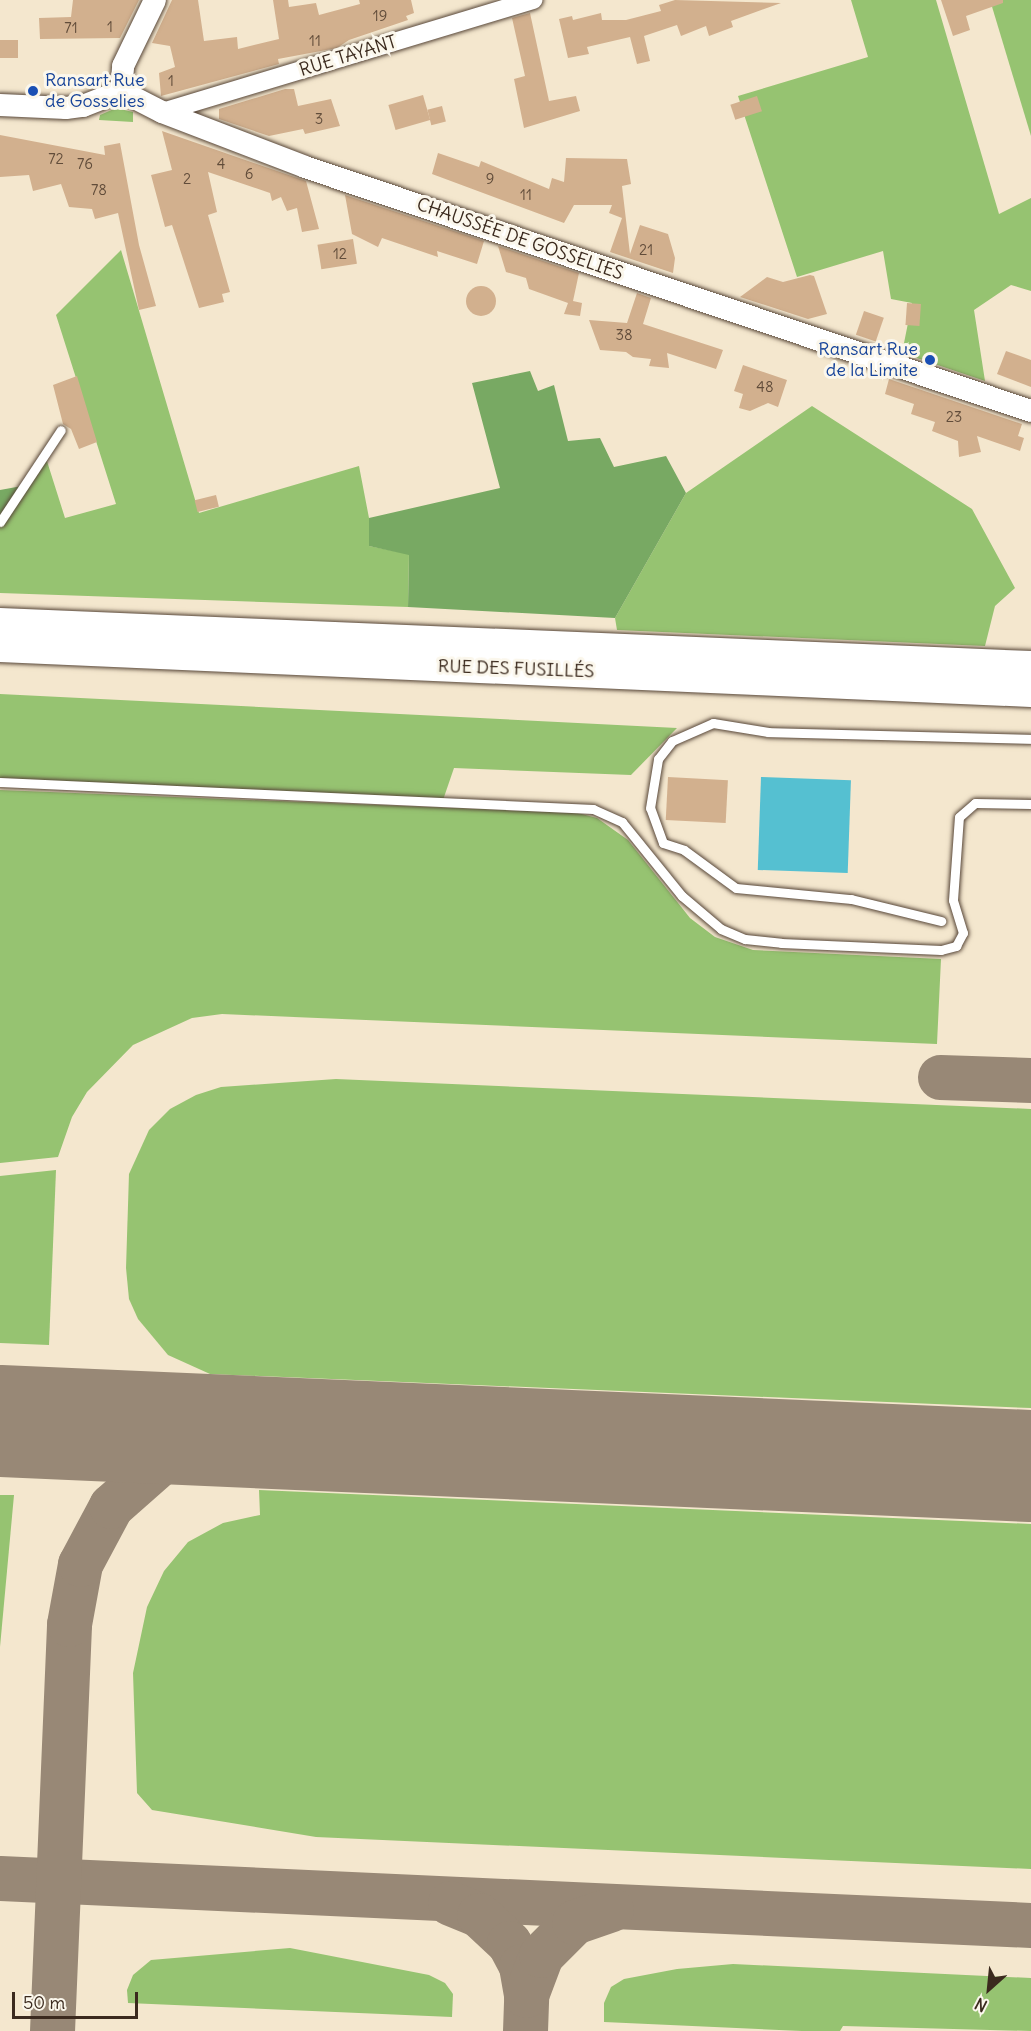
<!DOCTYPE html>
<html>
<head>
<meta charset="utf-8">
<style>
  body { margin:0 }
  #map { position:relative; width:1031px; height:2031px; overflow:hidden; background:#f4e7ce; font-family:Delius,sans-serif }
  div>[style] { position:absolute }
  .green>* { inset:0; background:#96c371 }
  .forest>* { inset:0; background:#78a963 }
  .water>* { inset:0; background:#55c0d1; transform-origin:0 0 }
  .taxiway>* { height:45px; margin:-22.5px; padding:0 22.5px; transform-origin:22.5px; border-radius:22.5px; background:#988876 }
  .runway>* { height:112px; margin:-56px; padding:0 56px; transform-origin:56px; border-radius:56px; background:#988876 }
  .building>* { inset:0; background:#d2b08e; transform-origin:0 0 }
  .round { border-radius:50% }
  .roads { filter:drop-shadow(0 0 2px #574638) drop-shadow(0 0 2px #574638) }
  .service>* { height:9px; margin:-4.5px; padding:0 4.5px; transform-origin:4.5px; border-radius:4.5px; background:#fff }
  .minor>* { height:18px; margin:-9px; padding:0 9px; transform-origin:9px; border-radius:9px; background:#fff }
  .tertiary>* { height:22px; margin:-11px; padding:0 11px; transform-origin:11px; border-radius:11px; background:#fff }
  .trunk>* { height:30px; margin:-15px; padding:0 15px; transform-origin:15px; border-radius:15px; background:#fff }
  .dots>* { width:16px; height:16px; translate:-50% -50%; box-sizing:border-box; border:3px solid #fbf7ec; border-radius:50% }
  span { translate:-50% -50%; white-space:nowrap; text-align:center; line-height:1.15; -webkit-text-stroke:6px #fbf7ec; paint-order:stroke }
  .number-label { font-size:15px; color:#614c3a }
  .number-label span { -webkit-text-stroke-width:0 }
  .street-label { font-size:18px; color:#3b2a1e }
  .transit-label { font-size:18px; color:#164399 }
  .left { translate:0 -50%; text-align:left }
  .right { translate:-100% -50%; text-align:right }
  .north { position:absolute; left:959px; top:1959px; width:60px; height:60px; -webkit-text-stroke:4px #fbf7ec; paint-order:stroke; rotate:207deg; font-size:16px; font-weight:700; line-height:24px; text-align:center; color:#3b2a1e }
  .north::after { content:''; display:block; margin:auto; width:21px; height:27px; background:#3b2a1e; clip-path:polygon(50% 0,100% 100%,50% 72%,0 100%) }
  .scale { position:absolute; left:12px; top:1992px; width:126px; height:27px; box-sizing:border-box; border:3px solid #3b2a1e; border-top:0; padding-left:8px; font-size:18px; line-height:21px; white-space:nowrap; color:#3b2a1e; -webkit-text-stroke:4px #fbf7ec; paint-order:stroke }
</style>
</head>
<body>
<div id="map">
  <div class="green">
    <i style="clip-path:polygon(851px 0,936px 0,999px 214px,1031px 198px,1031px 291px,1011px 285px,974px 310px,985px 381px,902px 353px,912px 303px,891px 299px,883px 251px,797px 277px,738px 96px,868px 57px)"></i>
    <i style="clip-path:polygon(990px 0,1031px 0,1031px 136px)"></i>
    <i style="clip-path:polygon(116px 108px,133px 112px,133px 122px,99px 120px,100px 115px)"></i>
    <i style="clip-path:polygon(121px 250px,199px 513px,359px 466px,369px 518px,369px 546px,409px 554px,408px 607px,0 593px,0 517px,46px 458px,65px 518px,116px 504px,56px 315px)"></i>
    <i style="clip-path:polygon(812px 406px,972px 509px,1015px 588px,995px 606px,985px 646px,617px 630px,615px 618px,686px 493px)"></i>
    <i style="clip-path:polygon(0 694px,677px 728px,631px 775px,454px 768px,443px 800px,0 782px)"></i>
    <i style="clip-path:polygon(0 790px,578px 813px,597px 818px,628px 840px,690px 918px,715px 937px,753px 950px,941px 959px,937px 1044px,222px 1014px,192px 1018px,133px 1045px,87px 1092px,72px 1117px,58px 1157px,0 1163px)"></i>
    <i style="clip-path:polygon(336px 1079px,1031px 1109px,1031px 1408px,210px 1374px,168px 1355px,138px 1319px,129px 1299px,126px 1268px,129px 1174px,149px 1130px,170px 1109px,196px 1095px,221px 1087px)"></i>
    <i style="clip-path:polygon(56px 1170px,49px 1345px,0 1343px,0 1176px)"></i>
    <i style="clip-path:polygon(259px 1490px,1031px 1524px,1031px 1869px,316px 1837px,152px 1810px,137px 1793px,133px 1673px,147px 1607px,164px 1571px,188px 1542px,223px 1523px,260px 1515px)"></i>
    <i style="clip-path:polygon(0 1495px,14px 1495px,0 1647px)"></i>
    <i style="clip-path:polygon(290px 1948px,429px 1975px,445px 1983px,453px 1994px,452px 2017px,128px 2003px,127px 1990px,133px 1975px,151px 1960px)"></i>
    <i style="clip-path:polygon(733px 1964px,1031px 1978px,1031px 2031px,843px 2026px,840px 2031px,802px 2031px,604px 2022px,604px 2003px,611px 1987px,624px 1979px,677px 1969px)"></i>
  </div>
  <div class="forest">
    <i style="clip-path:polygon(530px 371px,538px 391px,554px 385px,568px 441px,600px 438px,614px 467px,666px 456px,686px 493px,615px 618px,408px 607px,409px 555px,369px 546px,369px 518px,500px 488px,472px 383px)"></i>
    <i style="clip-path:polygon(22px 486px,0 517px,0 490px)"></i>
  </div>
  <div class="water">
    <i style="left:761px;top:777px;width:90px;height:93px;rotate:2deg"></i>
  </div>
  <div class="taxiway">
    <i style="left:940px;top:1077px;width:91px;rotate:1.9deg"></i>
    <i style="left:0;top:1878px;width:1032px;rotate:2.61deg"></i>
    <i style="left:450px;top:1903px;width:31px;rotate:22deg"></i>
    <i style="left:479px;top:1915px;width:41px;rotate:43deg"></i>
    <i style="left:509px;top:1943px;width:26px;rotate:62deg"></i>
    <i style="left:521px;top:1966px;width:29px;rotate:80deg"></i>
    <i style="left:52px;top:2031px;width:407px;rotate:-87.6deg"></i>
    <i style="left:69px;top:1624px;width:61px;rotate:-79.6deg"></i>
    <i style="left:80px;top:1564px;width:66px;rotate:-61.9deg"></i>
    <i style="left:111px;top:1506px;width:68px;rotate:-41.4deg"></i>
    <i style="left:162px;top:1461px;width:34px;rotate:-26deg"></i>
    <i style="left:193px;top:1446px;width:37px;rotate:-14deg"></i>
    <i style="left:229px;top:1437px;width:70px;rotate:-1.6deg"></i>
    <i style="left:525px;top:2031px;width:36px;rotate:-88deg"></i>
    <i style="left:526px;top:1995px;width:43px;rotate:-69.4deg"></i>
    <i style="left:541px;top:1955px;width:47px;rotate:-45deg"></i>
    <i style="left:574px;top:1922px;width:39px;rotate:-19deg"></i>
  </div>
  <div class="runway">
    <i style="left:0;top:1421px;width:1032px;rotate:2.5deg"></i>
  </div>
  <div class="building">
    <i style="clip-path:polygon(73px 0,139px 0,120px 38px,40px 39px,39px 18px,71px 17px)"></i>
    <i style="clip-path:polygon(172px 0,198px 0,204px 41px,237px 37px,238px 49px,279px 39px,273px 0,288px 0,289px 7px,316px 3px,319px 15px,360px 4px,359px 0,411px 0,414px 13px,406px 16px,408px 20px,349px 40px,337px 48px,278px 59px,279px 64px,161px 96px,159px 73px,175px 67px,170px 46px,152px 43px)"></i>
    <i style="clip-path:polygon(675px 0,781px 3px,731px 21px,733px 27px,709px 36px,706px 26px,681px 36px,677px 25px,644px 36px,650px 61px,637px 64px,630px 37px,587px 47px,589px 54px,568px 58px,559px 19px,572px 16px,573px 20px,601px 13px,602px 20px,626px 20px,661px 11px,659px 5px)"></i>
    <i style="clip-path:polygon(941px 0,1003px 0,1003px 3px,966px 16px,970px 30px,953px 36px)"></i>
    <i style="clip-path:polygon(530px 13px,549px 101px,576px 96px,580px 111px,524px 128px,514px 79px,525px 76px,512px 18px)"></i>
    <i style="left:0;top:40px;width:18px;height:18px"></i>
    <i style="clip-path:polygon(285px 89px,294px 89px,298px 106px,331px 99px,340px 126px,305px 134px,303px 129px,269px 136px,219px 119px,219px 109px)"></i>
    <i style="left:423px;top:95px;width:26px;height:36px;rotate:74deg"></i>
    <i style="left:757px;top:96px;width:16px;height:28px;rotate:72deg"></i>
    <i style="left:442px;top:106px;width:16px;height:15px;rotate:76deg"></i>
    <i style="clip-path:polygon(162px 131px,306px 181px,319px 229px,302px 232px,297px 208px,287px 211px,281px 197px,272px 201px,270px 193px,208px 172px,217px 212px,208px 215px,230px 292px,222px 294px,224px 302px,199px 308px,172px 225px,165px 227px,151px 175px,172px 170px)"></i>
    <i style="clip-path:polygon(0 135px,105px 155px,104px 146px,120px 143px,139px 245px,156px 306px,139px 310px,118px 213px,95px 219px,92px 209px,69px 207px,61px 184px,33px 191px,29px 175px,0 177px)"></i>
    <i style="clip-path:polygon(438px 153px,479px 167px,481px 161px,549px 189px,552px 178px,564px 182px,566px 158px,627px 159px,631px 184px,622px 186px,630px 254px,640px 225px,668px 234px,675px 258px,673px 273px,610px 252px,622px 218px,609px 213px,612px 205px,574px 205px,564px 223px,432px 174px)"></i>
    <i style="clip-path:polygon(345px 195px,484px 241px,477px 264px,437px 251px,438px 257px,382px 238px,378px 247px,352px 234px)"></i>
    <i style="left:353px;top:239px;width:25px;height:36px;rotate:81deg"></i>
    <i style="clip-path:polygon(498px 246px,579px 273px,573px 301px,582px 303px,580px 316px,564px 314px,568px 303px,529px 289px,526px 278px,506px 272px)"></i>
    <i style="clip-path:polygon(810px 275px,814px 276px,827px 314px,808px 319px,740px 297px,767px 277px,783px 282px)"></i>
    <i class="round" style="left:466px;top:286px;width:30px;height:30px"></i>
    <i style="clip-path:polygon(637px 293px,651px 298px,643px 324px,723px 350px,716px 369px,667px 353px,669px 368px,649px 366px,651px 359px,633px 357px,626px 352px,600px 350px,589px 320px,627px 323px)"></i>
    <i style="left:907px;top:303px;width:14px;height:22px;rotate:4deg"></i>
    <i style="left:864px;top:311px;width:21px;height:25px;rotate:19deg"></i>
    <i style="clip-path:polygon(1006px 351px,1031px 360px,1031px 387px,997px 374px)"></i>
    <i style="clip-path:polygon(743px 365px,787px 380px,778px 407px,768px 403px,750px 411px,739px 408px,743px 394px,734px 391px)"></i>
    <i style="clip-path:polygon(77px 376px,97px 442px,79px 449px,71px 429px,63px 424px,53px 385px)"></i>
    <i style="clip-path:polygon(889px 379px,1022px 424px,1018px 436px,1024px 438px,1020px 451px,977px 436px,981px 452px,959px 457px,958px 441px,932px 431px,935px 422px,911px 414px,914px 404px,885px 394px)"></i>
    <i style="left:216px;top:495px;width:12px;height:22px;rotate:76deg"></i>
    <i style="left:668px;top:777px;width:60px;height:43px;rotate:3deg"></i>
  </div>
  <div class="roads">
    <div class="service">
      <i style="left:0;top:522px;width:110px;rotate:-56.5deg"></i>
      <i style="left:0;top:782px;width:594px;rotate:2.61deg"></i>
      <i style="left:593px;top:809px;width:32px;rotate:24deg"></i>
      <i style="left:622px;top:822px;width:95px;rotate:51deg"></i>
      <i style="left:682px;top:896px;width:51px;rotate:40.2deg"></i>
      <i style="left:721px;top:929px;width:26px;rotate:23deg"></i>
      <i style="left:745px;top:939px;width:36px;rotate:6deg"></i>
      <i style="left:781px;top:943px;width:160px;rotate:2.5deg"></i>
      <i style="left:941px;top:950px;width:16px;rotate:-15deg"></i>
      <i style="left:956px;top:946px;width:15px;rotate:-62deg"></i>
      <i style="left:963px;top:933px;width:34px;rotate:-107deg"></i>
      <i style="left:953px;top:900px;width:83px;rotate:-85.9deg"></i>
      <i style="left:959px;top:817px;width:21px;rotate:-41deg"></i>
      <i style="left:975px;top:803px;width:56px;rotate:1deg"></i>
      <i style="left:663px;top:843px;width:37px;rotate:-110deg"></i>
      <i style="left:650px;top:808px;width:50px;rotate:-80.7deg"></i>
      <i style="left:658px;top:759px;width:23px;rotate:-52deg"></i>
      <i style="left:672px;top:741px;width:45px;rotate:-23.7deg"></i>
      <i style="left:713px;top:723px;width:56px;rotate:9.3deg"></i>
      <i style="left:768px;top:732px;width:263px;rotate:1.5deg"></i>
      <i style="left:663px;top:843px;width:22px;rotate:18deg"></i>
      <i style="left:684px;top:850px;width:64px;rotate:36.2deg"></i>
      <i style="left:736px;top:888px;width:116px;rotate:5.5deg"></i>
      <i style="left:851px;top:899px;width:93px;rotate:13.7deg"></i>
    </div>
    <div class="minor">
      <i style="left:162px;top:112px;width:388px;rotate:-16.8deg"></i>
    </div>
    <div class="tertiary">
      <i style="left:121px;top:91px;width:46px;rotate:27.1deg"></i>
      <i style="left:162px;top:112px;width:153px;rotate:21deg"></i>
      <i style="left:305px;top:167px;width:766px;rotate:18.58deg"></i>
      <i style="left:121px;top:91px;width:25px;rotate:-85deg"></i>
      <i style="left:123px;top:66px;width:73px;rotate:-64.1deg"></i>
      <i style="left:0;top:105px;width:66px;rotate:2.6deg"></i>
      <i style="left:66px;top:108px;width:17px;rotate:-7deg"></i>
      <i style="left:83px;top:106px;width:41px;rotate:-21.5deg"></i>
    </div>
    <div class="trunk">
      <i style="left:0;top:623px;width:1032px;rotate:2.39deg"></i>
      <i style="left:0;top:647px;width:1032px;rotate:2.5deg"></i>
    </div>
  </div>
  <div class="dots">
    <i style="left:33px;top:91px;background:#1a4fb4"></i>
    <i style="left:930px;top:360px;background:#1a4fb4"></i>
  </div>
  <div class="number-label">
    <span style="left:380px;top:16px">19</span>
    <span style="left:110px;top:27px">1</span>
    <span style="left:71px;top:28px">71</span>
    <span style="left:315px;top:41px">11</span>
    <span style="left:171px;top:81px">1</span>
    <span style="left:319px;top:119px">3</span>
    <span style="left:56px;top:159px">72</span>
    <span style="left:85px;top:164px">76</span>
    <span style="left:221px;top:164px">4</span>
    <span style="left:249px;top:174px">6</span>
    <span style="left:187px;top:179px">2</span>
    <span style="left:490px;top:179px">9</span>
    <span style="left:99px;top:190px">78</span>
    <span style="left:526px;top:195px">11</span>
    <span style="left:646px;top:250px">21</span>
    <span style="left:340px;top:254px">12</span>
    <span style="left:624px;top:335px">38</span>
    <span style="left:765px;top:387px">48</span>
    <span style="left:954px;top:417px">23</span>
  </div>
  <div class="street-label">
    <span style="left:348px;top:56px;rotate:-17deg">RUE TAYANT</span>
    <span style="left:520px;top:239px;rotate:19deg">CHAUSSÉE DE GOSSELIES</span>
    <span style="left:516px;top:669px;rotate:2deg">RUE DES FUSILLÉS</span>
  </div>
  <div class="transit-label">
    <span class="left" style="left:45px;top:91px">Ransart Rue<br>de Gosselies</span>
    <span class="right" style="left:918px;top:360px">Ransart Rue<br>de la Limite</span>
  </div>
  <div class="north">N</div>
  <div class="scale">50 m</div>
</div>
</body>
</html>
